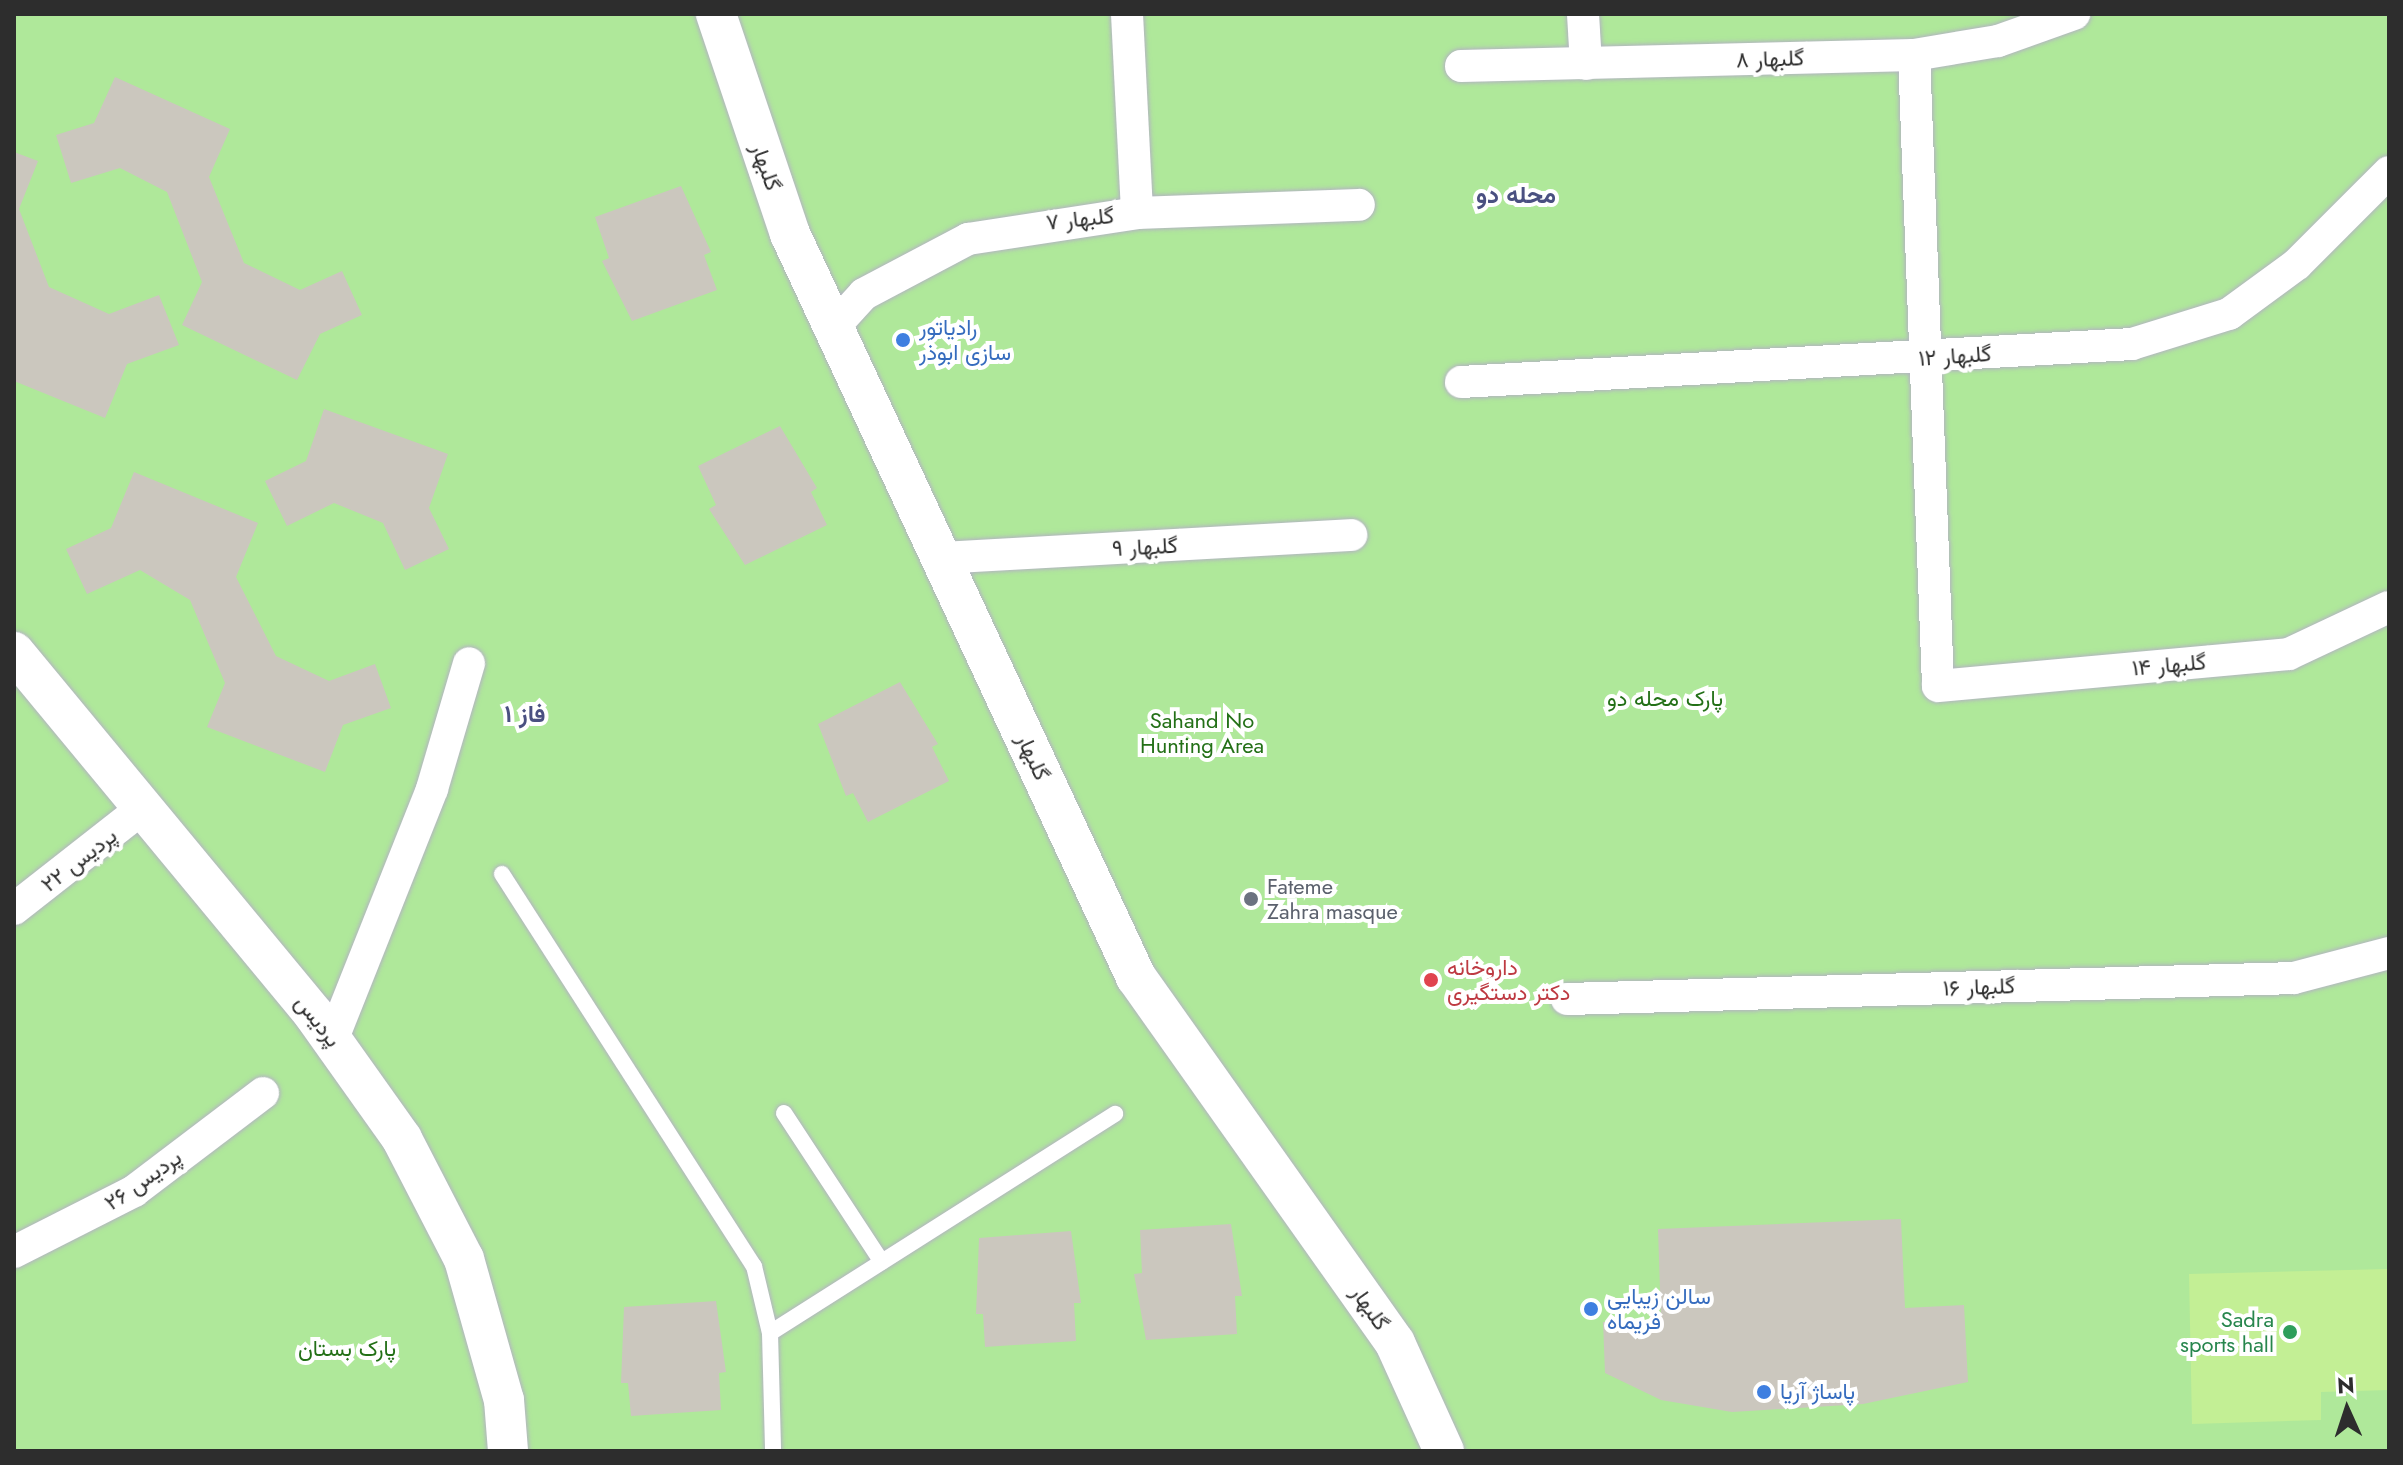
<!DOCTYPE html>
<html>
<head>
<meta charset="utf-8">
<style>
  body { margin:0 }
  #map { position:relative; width:2403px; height:1465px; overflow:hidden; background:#efe9df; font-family:Jost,Vazirmatn,sans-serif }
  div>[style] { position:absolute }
  .green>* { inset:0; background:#afe89a; transform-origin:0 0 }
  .pitch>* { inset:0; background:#c3ef95 }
  .building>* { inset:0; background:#cbc7be }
  .roads { filter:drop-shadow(0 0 2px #b3b4c1) drop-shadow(0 0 2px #b3b4c1) }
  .service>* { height:16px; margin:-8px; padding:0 8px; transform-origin:8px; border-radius:8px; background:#fff }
  .minor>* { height:32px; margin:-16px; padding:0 16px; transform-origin:16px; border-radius:16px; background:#fff }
  .tertiary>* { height:40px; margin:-20px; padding:0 20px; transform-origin:20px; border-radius:20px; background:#fff }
  .dots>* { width:22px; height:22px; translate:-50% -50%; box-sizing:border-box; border:4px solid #fff; border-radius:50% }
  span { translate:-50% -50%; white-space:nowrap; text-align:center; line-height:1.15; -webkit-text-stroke:8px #fff; paint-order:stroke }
  .street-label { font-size:22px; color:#2d2d2d }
  .shop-label { font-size:22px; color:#366cbe }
  .left { translate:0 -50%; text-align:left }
  .park-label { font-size:22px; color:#237017 }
  .worship-label { font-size:22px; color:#5b616d }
  .health-label { font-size:22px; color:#be3a42 }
  .leisure-label { font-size:22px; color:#27864d }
  .right { translate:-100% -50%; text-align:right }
  .neighbourhood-label { font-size:24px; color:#4a5081; font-weight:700 }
  .frame { position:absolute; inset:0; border:16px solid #2d2d2d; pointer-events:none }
  .north { position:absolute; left:2307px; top:1369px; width:80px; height:80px; -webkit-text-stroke:6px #fff; paint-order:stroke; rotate:357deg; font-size:22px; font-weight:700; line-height:32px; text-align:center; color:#2d2d2d }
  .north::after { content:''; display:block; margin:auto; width:28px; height:36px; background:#2d2d2d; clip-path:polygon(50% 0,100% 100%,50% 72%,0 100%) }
</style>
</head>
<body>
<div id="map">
  <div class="green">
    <i style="left:14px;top:14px;width:2375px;height:1437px"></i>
  </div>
  <div class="pitch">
    <i style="clip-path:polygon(2389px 1269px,2389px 1390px,2321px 1392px,2321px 1420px,2192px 1424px,2189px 1274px)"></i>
  </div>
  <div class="building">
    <i style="clip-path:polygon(115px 77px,230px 129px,209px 177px,244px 263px,300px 290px,342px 271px,362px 315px,320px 334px,297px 380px,182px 325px,202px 282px,167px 192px,120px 168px,71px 183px,56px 135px,94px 123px)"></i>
    <i style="clip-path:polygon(14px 152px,38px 161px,19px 209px,49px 287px,109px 314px,159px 295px,179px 345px,127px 364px,105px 418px,14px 381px)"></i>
    <i style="clip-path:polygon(681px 186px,711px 252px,704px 255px,717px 290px,632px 321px,602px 261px,609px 258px,595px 217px)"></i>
    <i style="clip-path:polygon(324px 409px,448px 454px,429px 508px,449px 549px,405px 570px,383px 523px,334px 503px,287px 526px,265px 481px,306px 461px)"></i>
    <i style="clip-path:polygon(780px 426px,817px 488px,811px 492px,827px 525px,745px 565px,709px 509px,716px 505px,698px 466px)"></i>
    <i style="clip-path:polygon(134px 472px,258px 523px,236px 577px,276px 656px,329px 681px,375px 664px,391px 708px,343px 725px,325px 772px,207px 727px,225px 683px,190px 600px,140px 570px,87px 594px,66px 549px,111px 528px)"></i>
    <i style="clip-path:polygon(900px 682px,938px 744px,932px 747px,949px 781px,868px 822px,853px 793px,846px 796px,818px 724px)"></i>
    <i style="clip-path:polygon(1901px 1219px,1905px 1308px,1964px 1305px,1968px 1382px,1863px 1404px,1732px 1412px,1661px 1400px,1605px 1373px,1603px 1322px,1661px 1319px,1658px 1229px)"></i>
    <i style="clip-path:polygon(1231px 1224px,1242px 1296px,1235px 1296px,1237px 1334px,1146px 1340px,1134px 1274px,1142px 1273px,1140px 1230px)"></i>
    <i style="clip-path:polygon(1071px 1231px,1081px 1303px,1074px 1303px,1076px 1341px,985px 1347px,983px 1314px,976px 1314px,979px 1238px)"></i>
    <i style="clip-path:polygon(716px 1301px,726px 1372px,719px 1373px,721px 1410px,631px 1416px,628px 1383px,621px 1383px,624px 1307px)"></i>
  </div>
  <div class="roads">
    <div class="service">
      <i style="left:502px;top:874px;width:466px;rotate:57.3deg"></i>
      <i style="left:754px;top:1266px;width:69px;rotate:76.6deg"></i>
      <i style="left:770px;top:1333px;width:118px;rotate:88.5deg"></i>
      <i style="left:784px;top:1113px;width:178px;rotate:56.7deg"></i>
      <i style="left:770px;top:1333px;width:409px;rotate:-32.4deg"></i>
    </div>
    <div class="minor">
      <i style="left:1127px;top:14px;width:199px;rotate:87.1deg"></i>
      <i style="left:1583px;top:14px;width:50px;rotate:86.6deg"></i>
      <i style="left:1914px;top:55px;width:631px;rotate:87.82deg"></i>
      <i style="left:1938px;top:686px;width:352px;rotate:-5.2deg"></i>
      <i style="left:2289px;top:654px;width:110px;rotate:-25.2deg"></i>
      <i style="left:1461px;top:66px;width:453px;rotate:-1.4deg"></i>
      <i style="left:1914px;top:55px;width:85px;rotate:-9.5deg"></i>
      <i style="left:1998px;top:41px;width:81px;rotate:-19.6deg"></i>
      <i style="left:832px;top:329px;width:47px;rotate:-47.6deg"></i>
      <i style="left:864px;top:294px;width:118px;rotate:-27.9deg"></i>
      <i style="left:968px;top:239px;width:171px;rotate:-8.7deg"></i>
      <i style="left:1137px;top:213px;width:222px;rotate:-2.1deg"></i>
      <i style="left:1461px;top:382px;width:672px;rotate:-3.24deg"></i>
      <i style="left:2132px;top:344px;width:102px;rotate:-17.2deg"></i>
      <i style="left:2229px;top:314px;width:84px;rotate:-36.3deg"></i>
      <i style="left:2297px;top:264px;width:130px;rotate:-45deg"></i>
      <i style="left:940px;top:558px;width:412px;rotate:-3.2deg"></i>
      <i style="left:14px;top:909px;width:164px;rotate:-38.1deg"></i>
      <i style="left:1567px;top:999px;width:727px;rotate:-1.65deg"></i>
      <i style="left:2294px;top:978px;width:98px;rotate:-14.7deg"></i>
      <i style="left:333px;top:1038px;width:268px;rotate:-68.3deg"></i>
      <i style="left:432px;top:789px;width:131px;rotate:-73.6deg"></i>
      <i style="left:14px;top:1252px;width:135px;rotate:-26.9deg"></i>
      <i style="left:134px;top:1191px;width:162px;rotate:-37.2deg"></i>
    </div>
    <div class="tertiary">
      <i style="left:716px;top:14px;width:232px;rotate:71.4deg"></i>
      <i style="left:790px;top:234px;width:820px;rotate:65.03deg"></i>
      <i style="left:1136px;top:977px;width:448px;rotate:54.7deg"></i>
      <i style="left:1395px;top:1343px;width:119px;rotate:65.6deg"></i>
      <i style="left:14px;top:652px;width:471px;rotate:50.4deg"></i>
      <i style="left:314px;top:1015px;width:152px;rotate:54.6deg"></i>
      <i style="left:402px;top:1139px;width:135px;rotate:62.7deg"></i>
      <i style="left:464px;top:1259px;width:147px;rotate:74.2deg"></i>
      <i style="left:504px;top:1400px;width:51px;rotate:85.5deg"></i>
    </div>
  </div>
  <div class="dots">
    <i style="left:903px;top:340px;background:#3f7fe0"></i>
    <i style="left:1251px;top:899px;background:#6b7280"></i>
    <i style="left:1431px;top:980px;background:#e0444e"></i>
    <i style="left:1591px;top:1309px;background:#3f7fe0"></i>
    <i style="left:2290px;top:1332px;background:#2e9e5b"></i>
    <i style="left:1764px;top:1392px;background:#3f7fe0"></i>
  </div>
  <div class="street-label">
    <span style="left:1770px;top:59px;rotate:-2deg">گلبهار ۸</span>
    <span style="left:766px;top:167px;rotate:70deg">گلبهار</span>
    <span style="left:1080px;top:219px;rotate:-6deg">گلبهار ۷</span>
    <span style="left:1955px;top:356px;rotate:-4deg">گلبهار ۱۲</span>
    <span style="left:1145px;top:547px;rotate:-3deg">گلبهار ۹</span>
    <span style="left:2169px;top:665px;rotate:-5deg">گلبهار ۱۴</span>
    <span style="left:1033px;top:757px;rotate:65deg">گلبهار</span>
    <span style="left:79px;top:860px;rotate:-38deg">پردیس ۲۲</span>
    <span style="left:1979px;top:987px;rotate:-2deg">گلبهار ۱۶</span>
    <span style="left:318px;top:1021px;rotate:52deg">پردیس</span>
    <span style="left:143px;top:1180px;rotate:-35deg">پردیس ۲۶</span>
    <span style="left:1370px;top:1308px;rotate:55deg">گلبهار</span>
  </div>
  <div class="shop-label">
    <span class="left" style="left:919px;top:340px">رادیاتور<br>سازی ابوذر</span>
    <span class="left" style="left:1607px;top:1309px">سالن زیبایی<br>فریماه</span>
    <span class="left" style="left:1780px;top:1392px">پاساژ آریا</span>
  </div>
  <div class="park-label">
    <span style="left:1665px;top:699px">پارک محله دو</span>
    <span style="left:1202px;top:733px">Sahand No<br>Hunting Area</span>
    <span style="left:347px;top:1349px">پارک بستان</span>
  </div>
  <div class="worship-label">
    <span class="left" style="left:1267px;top:899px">Fateme<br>Zahra masque</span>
  </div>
  <div class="health-label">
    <span class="left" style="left:1447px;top:980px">داروخانه<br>دکتر دستگیری</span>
  </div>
  <div class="leisure-label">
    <span class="right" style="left:2274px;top:1332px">Sadra<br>sports hall</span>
  </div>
  <div class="neighbourhood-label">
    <span style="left:1516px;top:195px">محله دو</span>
    <span style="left:525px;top:714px">فاز ۱</span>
  </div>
  <div class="frame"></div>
  <div class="north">N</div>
</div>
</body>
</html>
